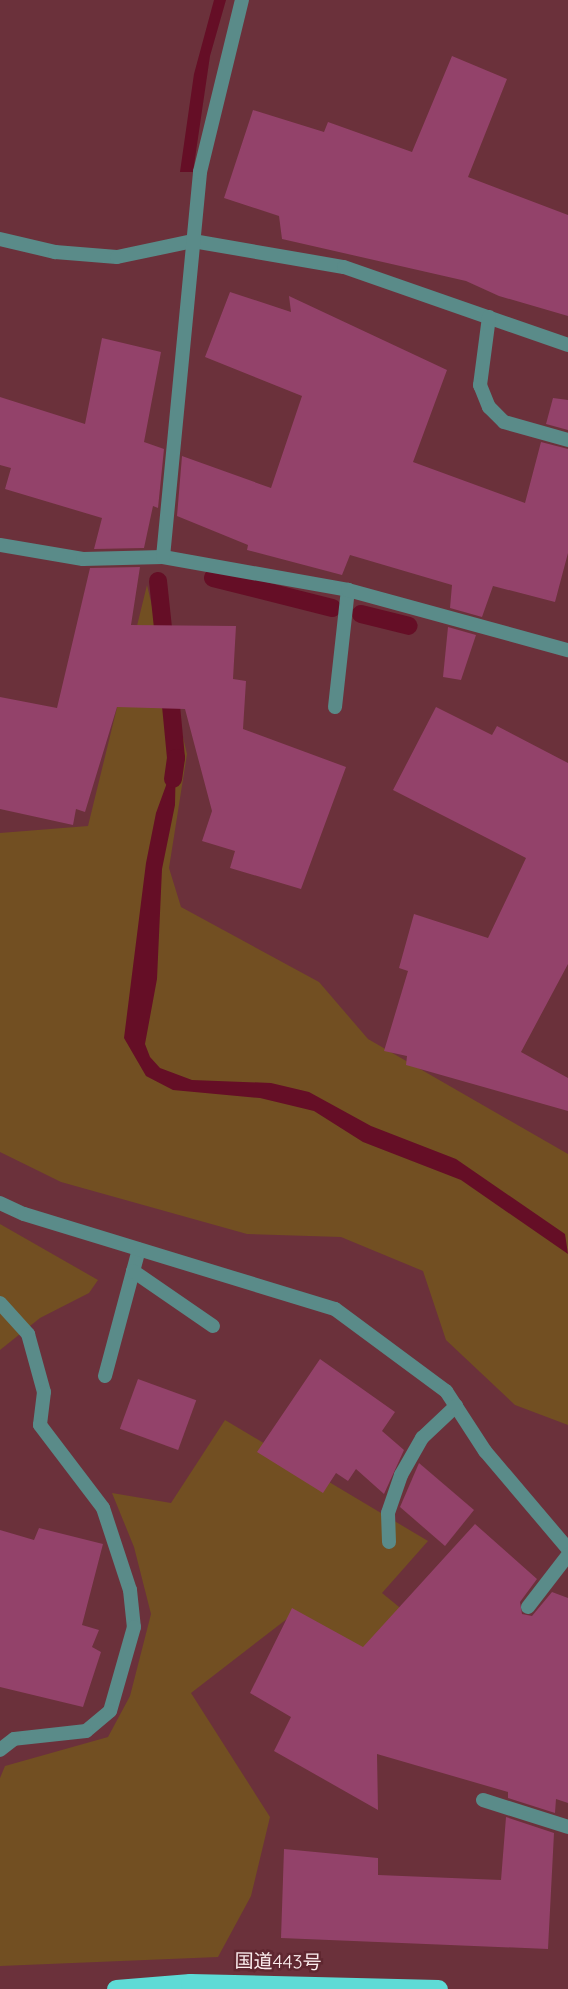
<!DOCTYPE html>
<html>
<head>
<meta charset="utf-8">
<style>
  body { margin:0 }
  #map { position:relative; width:568px; height:1989px; overflow:hidden; background:#6b313b; font-family:Quicksand,"Noto Sans JP",sans-serif }
  div>[style] { position:absolute }
  .green>* { inset:0; background:#724f22 }
  .water>* { inset:0; background:#650e26 }
  .stream>* { height:18px; margin:-9px; padding:0 9px; transform-origin:9px; border-radius:9px; background:#650e26 }
  .building>* { inset:0; background:#93426a; transform-origin:0 0 }
  .service>* { height:14px; margin:-7px; padding:0 7px; transform-origin:7px; border-radius:7px; background:#5a8b89 }
  .minor>* { height:14px; margin:-7px; padding:0 7px; transform-origin:7px; border-radius:7px; background:#5a8b89 }
  .trunk>* { height:19px; margin:-9.5px; padding:0 9.5px; transform-origin:9.5px; border-radius:9.5px; background:#5edbd6 }
  span { translate:-50% -50%; white-space:nowrap; text-align:center; line-height:1.15; -webkit-text-stroke:5px #5f2730; paint-order:stroke }
  .street-label { font-size:19px; color:#fbeced }
</style>
</head>
<body>
<div id="map">
  <div class="green">
    <i style="clip-path:polygon(147px 585px,187px 754px,169px 868px,181px 907px,319px 982px,368px 1039px,568px 1154px,568px 1425px,515px 1405px,446px 1340px,423px 1271px,341px 1237px,247px 1234px,61px 1182px,0 1152px,0 833px,88px 826px)"></i>
    <i style="clip-path:polygon(0 1224px,98px 1280px,89px 1293px,40px 1318px,0 1350px)"></i>
    <i style="clip-path:polygon(225px 1420px,428px 1541px,382px 1593px,431px 1633px,398px 1682px,292px 1615px,191px 1693px,270px 1817px,251px 1896px,218px 1957px,0 1966px,0 1778px,5px 1766px,108px 1737px,130px 1696px,151px 1614px,134px 1547px,112px 1493px,171px 1503px)"></i>
  </div>
  <div class="water">
    <i style="clip-path:polygon(214px 0,226px 0,210px 56px,193px 172px,180px 172px,194px 74px)"></i>
    <i style="clip-path:polygon(176px 758px,175px 805px,162px 869px,157px 979px,145px 1044px,150px 1057px,160px 1068px,192px 1080px,271px 1083px,309px 1092px,371px 1126px,456px 1159px,565px 1234px,568px 1254px,461px 1180px,363px 1142px,314px 1111px,260px 1098px,173px 1090px,146px 1076px,124px 1038px,146px 863px,156px 813px)"></i>
  </div>
  <div class="stream">
    <i style="left:213px;top:578px;width:123px;rotate:14.1deg"></i>
    <i style="left:158px;top:581px;width:66px;rotate:83.9deg"></i>
    <i style="left:361px;top:614px;width:49px;rotate:14deg"></i>
    <i style="left:169px;top:685px;width:73px;rotate:84.5deg"></i>
    <i style="left:176px;top:758px;width:21px;rotate:98deg"></i>
  </div>
  <div class="building">
    <i style="clip-path:polygon(452px 56px,507px 79px,468px 177px,568px 215px,568px 316px,499px 296px,466px 281px,282px 239px,279px 216px,224px 198px,253px 110px,324px 132px,328px 122px,412px 152px)"></i>
    <i style="clip-path:polygon(230px 292px,291px 312px,289px 296px,447px 370px,413px 462px,525px 503px,541px 442px,568px 449px,568px 553px,555px 602px,493px 586px,482px 617px,450px 608px,452px 585px,350px 555px,342px 575px,247px 550px,248px 545px,177px 516px,182px 456px,271px 488px,302px 396px,205px 357px)"></i>
    <i style="clip-path:polygon(102px 338px,161px 352px,144px 442px,164px 449px,158px 508px,153px 506px,144px 548px,94px 549px,102px 518px,5px 489px,11px 468px,0 465px,0 397px,85px 424px)"></i>
    <i style="clip-path:polygon(553px 398px,568px 400px,568px 430px,546px 424px)"></i>
    <i style="clip-path:polygon(140px 567px,131px 625px,236px 626px,233px 679px,246px 681px,243px 729px,346px 767px,301px 889px,230px 868px,235px 851px,202px 841px,212px 811px,185px 709px,117px 707px,85px 812px,76px 809px,73px 825px,0 809px,0 697px,57px 708px,90px 568px)"></i>
    <i style="clip-path:polygon(448px 627px,476px 635px,461px 680px,443px 677px)"></i>
    <i style="clip-path:polygon(436px 707px,492px 735px,497px 726px,568px 763px,568px 964px,521px 1052px,568px 1078px,568px 1111px,406px 1065px,407px 1056px,384px 1051px,408px 971px,399px 968px,414px 914px,488px 938px,526px 858px,393px 790px)"></i>
    <i style="clip-path:polygon(320px 1359px,395px 1412px,382px 1431px,404px 1450px,384px 1494px,356px 1469px,348px 1481px,336px 1473px,323px 1493px,257px 1452px)"></i>
    <i style="left:138px;top:1379px;width:62px;height:53px;rotate:20deg"></i>
    <i style="clip-path:polygon(419px 1463px,474px 1510px,445px 1546px,400px 1507px)"></i>
    <i style="clip-path:polygon(475px 1524px,537px 1579px,520px 1602px,522px 1614px,532px 1616px,552px 1592px,568px 1598px,568px 1803px,556px 1799px,555px 1813px,508px 1798px,508px 1792px,377px 1754px,378px 1810px,274px 1751px,291px 1717px,250px 1693px,292px 1608px,363px 1647px)"></i>
    <i style="clip-path:polygon(39px 1528px,103px 1544px,82px 1625px,99px 1630px,92px 1647px,101px 1652px,83px 1707px,0 1687px,0 1530px,34px 1540px)"></i>
    <i style="clip-path:polygon(506px 1817px,554px 1833px,548px 1949px,281px 1938px,284px 1849px,378px 1858px,378px 1875px,501px 1880px)"></i>
  </div>
  <div class="service">
    <i style="left:335px;top:707px;width:118px;rotate:-83.7deg"></i>
    <i style="left:105px;top:1376px;width:131px;rotate:-75deg"></i>
    <i style="left:483px;top:1800px;width:89px;rotate:17.6deg"></i>
  </div>
  <div class="minor">
    <i style="left:0;top:239px;width:57px;rotate:13.3deg"></i>
    <i style="left:55px;top:252px;width:62px;rotate:4.6deg"></i>
    <i style="left:117px;top:257px;width:78px;rotate:-11.9deg"></i>
    <i style="left:193px;top:241px;width:153px;rotate:9.8deg"></i>
    <i style="left:344px;top:267px;width:237px;rotate:19.2deg"></i>
    <i style="left:489px;top:317px;width:69px;rotate:97.5deg"></i>
    <i style="left:480px;top:385px;width:24px;rotate:68deg"></i>
    <i style="left:489px;top:407px;width:21px;rotate:45deg"></i>
    <i style="left:504px;top:422px;width:66px;rotate:15.7deg"></i>
    <i style="left:0;top:545px;width:84px;rotate:9.6deg"></i>
    <i style="left:83px;top:559px;width:80px;rotate:-1.4deg"></i>
    <i style="left:163px;top:557px;width:188px;rotate:10.1deg"></i>
    <i style="left:348px;top:590px;width:228px;rotate:15.3deg"></i>
    <i style="left:163px;top:557px;width:387px;rotate:-84.5deg"></i>
    <i style="left:200px;top:172px;width:177px;rotate:-76.3deg"></i>
    <i style="left:0;top:1203px;width:26px;rotate:25deg"></i>
    <i style="left:24px;top:1214px;width:325px;rotate:17deg"></i>
    <i style="left:335px;top:1309px;width:138px;rotate:36.5deg"></i>
    <i style="left:446px;top:1391px;width:72px;rotate:57deg"></i>
    <i style="left:485px;top:1451px;width:128px;rotate:49.7deg"></i>
    <i style="left:133px;top:1271px;width:97px;rotate:34.5deg"></i>
    <i style="left:0;top:1303px;width:42px;rotate:47.9deg"></i>
    <i style="left:28px;top:1334px;width:60px;rotate:74.6deg"></i>
    <i style="left:44px;top:1392px;width:33px;rotate:97deg"></i>
    <i style="left:40px;top:1425px;width:104px;rotate:52.8deg"></i>
    <i style="left:103px;top:1508px;width:86px;rotate:71.8deg"></i>
    <i style="left:130px;top:1590px;width:37px;rotate:84deg"></i>
    <i style="left:134px;top:1627px;width:87px;rotate:105.9deg"></i>
    <i style="left:110px;top:1711px;width:31px;rotate:140deg"></i>
    <i style="left:86px;top:1731px;width:72px;rotate:173.7deg"></i>
    <i style="left:14px;top:1739px;width:18px;rotate:142deg"></i>
    <i style="left:389px;top:1542px;width:29px;rotate:-92deg"></i>
    <i style="left:388px;top:1513px;width:40px;rotate:-71.1deg"></i>
    <i style="left:401px;top:1475px;width:43px;rotate:-60.4deg"></i>
    <i style="left:422px;top:1438px;width:47px;rotate:-43.3deg"></i>
    <i style="left:528px;top:1607px;width:66px;rotate:-52.4deg"></i>
  </div>
  <div class="trunk">
    <i style="left:116px;top:1989px;width:74px;rotate:-4.6deg"></i>
    <i style="left:190px;top:1983px;width:248px;rotate:1.4deg"></i>
  </div>
  <div class="street-label">
    <span style="left:278px;top:1962px;rotate:1deg">国道443号</span>
  </div>
</div>
</body>
</html>
